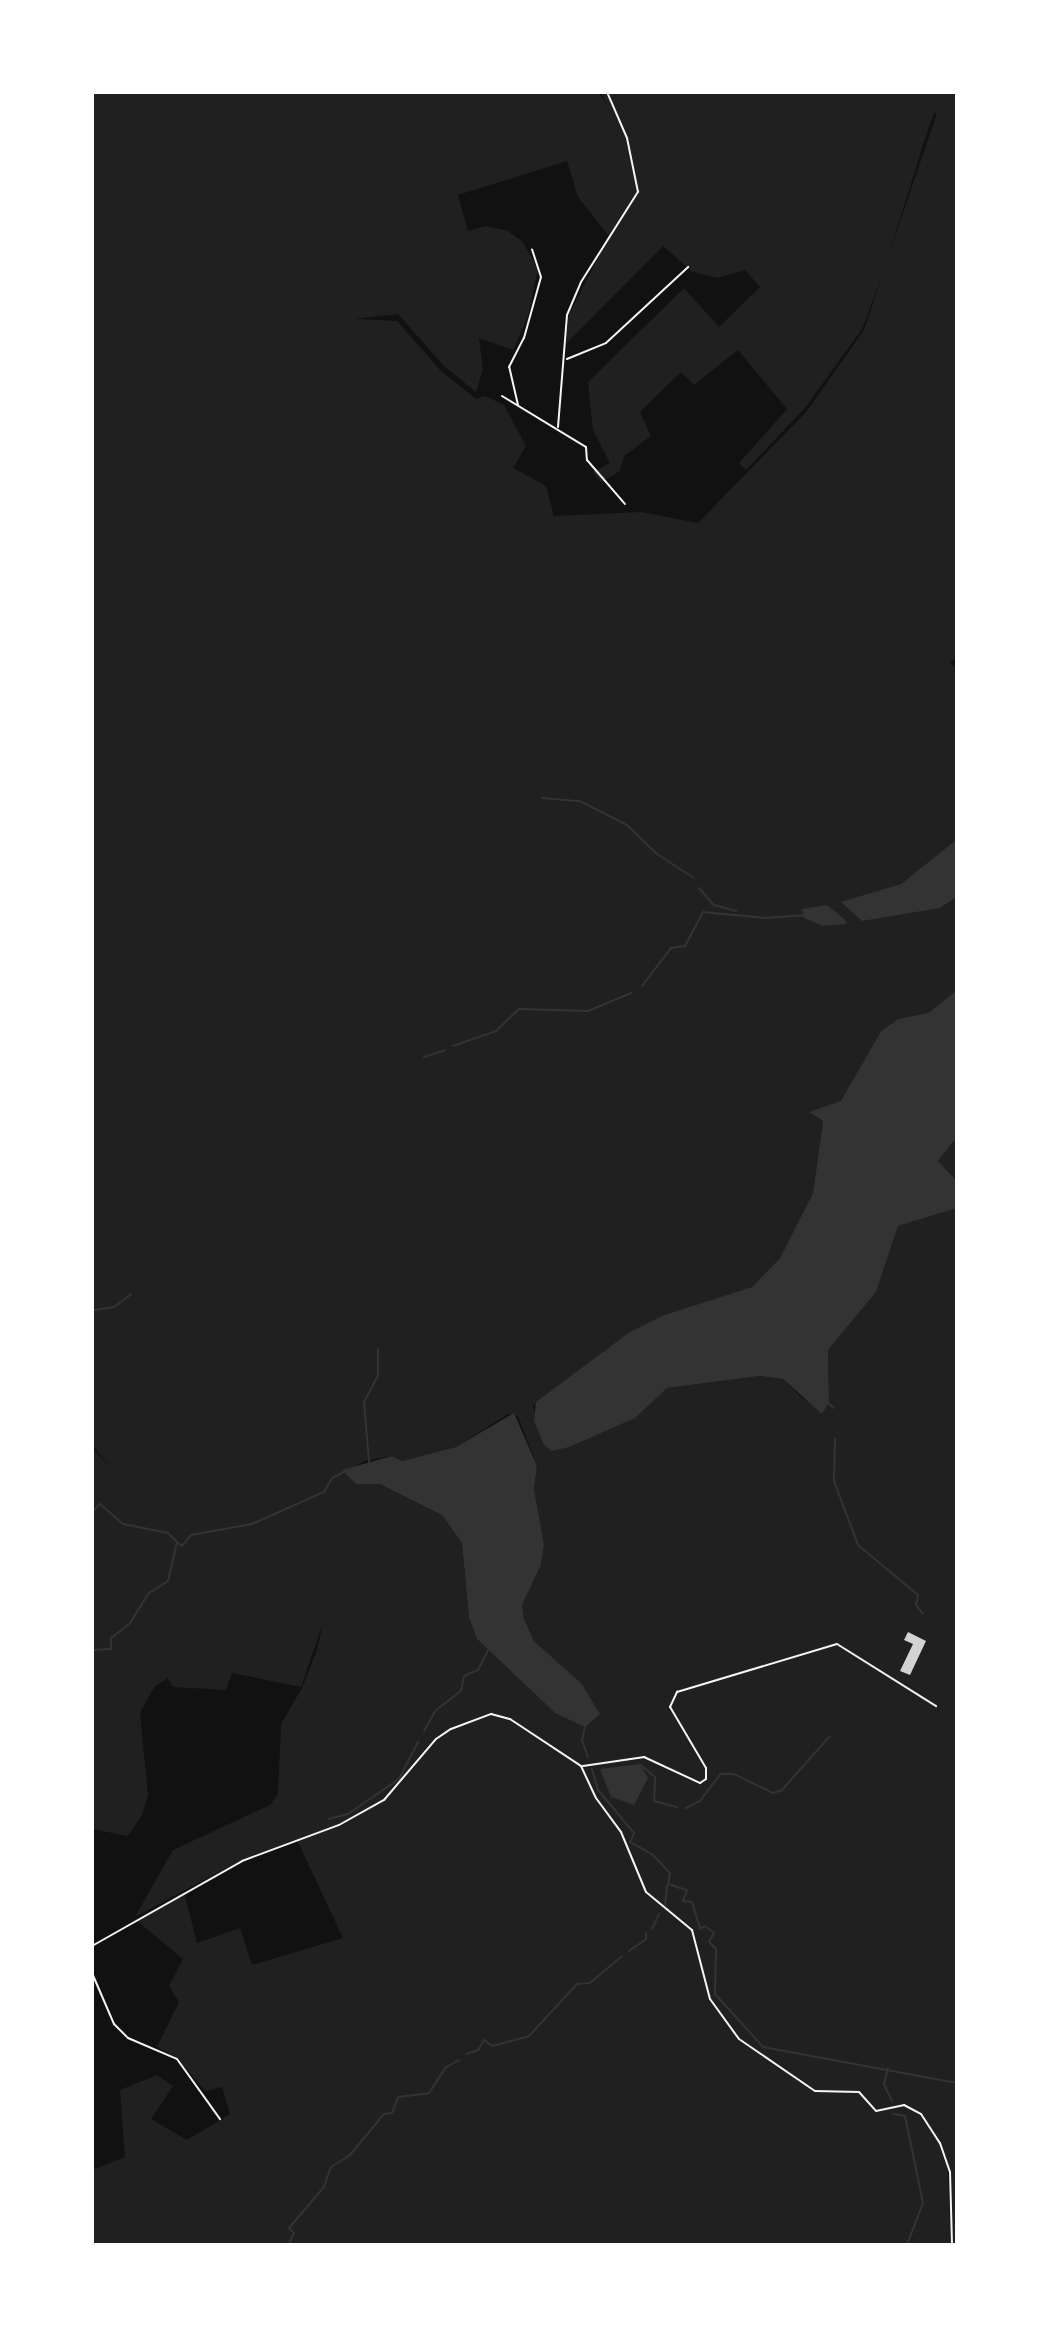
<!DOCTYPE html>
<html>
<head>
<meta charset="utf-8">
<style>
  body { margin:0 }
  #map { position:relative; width:1049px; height:2337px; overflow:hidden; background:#111; font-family:Inter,sans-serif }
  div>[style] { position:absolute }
  .green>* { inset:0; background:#202020 }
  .water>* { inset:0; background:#333 }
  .stream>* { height:2px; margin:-1px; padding:0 1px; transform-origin:1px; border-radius:1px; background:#333 }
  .building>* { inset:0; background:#d3d3d3 }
  .minor>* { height:2px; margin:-1px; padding:0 1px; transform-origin:1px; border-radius:1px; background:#f5f5f5 }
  span { translate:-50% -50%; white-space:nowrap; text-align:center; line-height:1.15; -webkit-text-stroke:7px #fff; paint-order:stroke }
  .frame { position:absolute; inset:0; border:94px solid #fff; pointer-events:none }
</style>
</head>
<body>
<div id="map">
  <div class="green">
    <i style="clip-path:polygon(evenodd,92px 92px,598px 92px,607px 105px,601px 92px,957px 92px,957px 659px,949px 662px,957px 669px,957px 839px,901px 884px,842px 903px,940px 908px,957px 897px,957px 990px,928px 1013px,898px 1019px,881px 1031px,841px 1102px,810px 1113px,823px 1121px,813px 1193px,780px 1258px,752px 1287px,664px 1315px,533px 1406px,544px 1445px,634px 1418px,667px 1388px,760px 1376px,783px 1379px,804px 1400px,829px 1402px,828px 1350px,876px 1292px,898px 1226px,957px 1208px,957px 2245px,951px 2242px,951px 2173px,941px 2142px,921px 2113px,918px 2113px,939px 2143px,948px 2172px,951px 2245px,92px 2245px,92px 2170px,125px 2157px,120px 2090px,157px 2075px,173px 2086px,151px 2119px,187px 2140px,230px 2114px,222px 2087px,205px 2091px,177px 2058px,157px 2047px,179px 2002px,169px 1986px,183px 1959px,136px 1920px,184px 1892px,197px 1943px,240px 1928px,252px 1965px,343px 1938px,297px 1840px,241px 1860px,135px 1917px,173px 1850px,270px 1805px,278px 1794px,281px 1724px,302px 1688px,317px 1650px,323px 1623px,301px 1687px,232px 1673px,226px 1690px,173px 1687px,168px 1678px,155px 1686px,140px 1713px,148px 1795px,142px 1815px,128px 1836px,92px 1829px,92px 1448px,112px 1469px,92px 1445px,92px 92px,934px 113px,937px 113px,888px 257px,923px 145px,934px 113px,92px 92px,567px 161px,578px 197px,609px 236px,569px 315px,566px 344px,663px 246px,693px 272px,718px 278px,745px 270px,760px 287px,719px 327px,684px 288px,588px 382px,593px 430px,610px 463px,593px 472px,601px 482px,620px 471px,624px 456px,651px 436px,640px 412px,681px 372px,694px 385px,738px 350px,787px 409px,739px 463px,746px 470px,805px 408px,862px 329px,882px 277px,864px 330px,807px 411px,698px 523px,641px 512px,554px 516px,546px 486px,513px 468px,526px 446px,504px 405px,485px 396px,476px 399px,440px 370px,397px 321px,355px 319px,398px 314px,444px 366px,476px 392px,483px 369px,479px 338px,513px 350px,528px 316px,538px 269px,522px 241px,508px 231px,486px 226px,468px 231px,458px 195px,567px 161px,92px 92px,508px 1414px,518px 1416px,537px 1466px,534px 1489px,544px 1544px,541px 1565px,522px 1605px,524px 1619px,534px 1641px,581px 1683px,555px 1713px,477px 1639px,469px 1618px,462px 1542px,442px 1515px,380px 1484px,356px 1484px,345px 1471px,365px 1461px,392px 1456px,402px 1461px,456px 1447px,508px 1414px)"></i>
    <i style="clip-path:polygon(957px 1137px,957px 1181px,938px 1161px)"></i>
  </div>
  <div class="water">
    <i style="clip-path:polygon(957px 839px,957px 897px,940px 908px,862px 921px,841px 902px,901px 884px)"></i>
    <i style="clip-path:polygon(827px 905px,844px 919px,847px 924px,823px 926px,804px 918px,802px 909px)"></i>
    <i style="clip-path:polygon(957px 990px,957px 1137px,938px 1161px,957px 1181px,957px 1208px,898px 1226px,876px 1292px,828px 1350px,829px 1402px,822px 1414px,783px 1379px,760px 1376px,667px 1388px,635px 1418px,569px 1447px,551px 1451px,544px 1445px,534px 1421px,536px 1402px,630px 1332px,664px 1315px,752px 1287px,780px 1258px,813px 1193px,823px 1121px,809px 1112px,841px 1101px,881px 1031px,898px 1019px,928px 1013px)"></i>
    <i style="clip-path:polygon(514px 1413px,537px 1466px,534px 1489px,544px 1544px,541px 1565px,522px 1605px,524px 1619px,534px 1641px,581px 1683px,600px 1714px,585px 1727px,555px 1713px,477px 1639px,469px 1618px,462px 1543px,442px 1515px,380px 1484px,356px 1484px,342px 1470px,392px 1456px,402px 1461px,456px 1447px)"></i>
    <i style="clip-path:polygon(640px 1764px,648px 1778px,634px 1805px,611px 1797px,600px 1769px)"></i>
  </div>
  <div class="stream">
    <i style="left:542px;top:798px;width:38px;rotate:5deg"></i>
    <i style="left:580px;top:801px;width:53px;rotate:27.1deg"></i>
    <i style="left:627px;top:825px;width:42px;rotate:44deg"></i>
    <i style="left:657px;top:854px;width:44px;rotate:33deg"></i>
    <i style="left:699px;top:888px;width:23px;rotate:49deg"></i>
    <i style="left:714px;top:905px;width:23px;rotate:15deg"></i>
    <i style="left:642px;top:986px;width:48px;rotate:-52.7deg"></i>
    <i style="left:671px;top:948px;width:14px;rotate:-8deg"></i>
    <i style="left:685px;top:946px;width:38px;rotate:-62deg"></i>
    <i style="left:703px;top:912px;width:62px;rotate:5.5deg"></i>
    <i style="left:765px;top:918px;width:39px;rotate:-4deg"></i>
    <i style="left:453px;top:1046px;width:46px;rotate:-19.2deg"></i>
    <i style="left:496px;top:1031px;width:32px;rotate:-44deg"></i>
    <i style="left:519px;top:1009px;width:69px;rotate:1.7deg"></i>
    <i style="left:588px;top:1011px;width:47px;rotate:-22.7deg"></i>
    <i style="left:424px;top:1057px;width:22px;rotate:-18deg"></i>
    <i style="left:95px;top:1310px;width:19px;rotate:-9deg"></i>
    <i style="left:114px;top:1307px;width:21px;rotate:-37deg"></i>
    <i style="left:827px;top:1402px;width:9px;rotate:41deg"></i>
    <i style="left:835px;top:1439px;width:42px;rotate:91.4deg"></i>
    <i style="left:834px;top:1481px;width:68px;rotate:69.4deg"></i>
    <i style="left:858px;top:1545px;width:78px;rotate:39.8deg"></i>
    <i style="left:918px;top:1595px;width:10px;rotate:101deg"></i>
    <i style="left:916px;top:1605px;width:11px;rotate:52deg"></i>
    <i style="left:369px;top:1462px;width:60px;rotate:-94.8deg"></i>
    <i style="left:364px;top:1402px;width:30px;rotate:-62deg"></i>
    <i style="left:378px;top:1376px;width:27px;rotate:-90deg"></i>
    <i style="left:92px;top:1512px;width:11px;rotate:-45deg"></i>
    <i style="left:100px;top:1504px;width:30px;rotate:41deg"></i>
    <i style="left:123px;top:1524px;width:46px;rotate:11.3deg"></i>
    <i style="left:168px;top:1533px;width:13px;rotate:45deg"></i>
    <i style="left:92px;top:1650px;width:19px;rotate:-3deg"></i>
    <i style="left:111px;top:1649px;width:11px;rotate:-90deg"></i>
    <i style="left:111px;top:1638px;width:24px;rotate:-38deg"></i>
    <i style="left:130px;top:1623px;width:36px;rotate:-58deg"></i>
    <i style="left:149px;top:1593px;width:22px;rotate:-32deg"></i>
    <i style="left:168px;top:1581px;width:40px;rotate:-77deg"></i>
    <i style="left:177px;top:1542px;width:6px;rotate:39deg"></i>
    <i style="left:182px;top:1546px;width:14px;rotate:-51deg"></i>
    <i style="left:191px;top:1535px;width:62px;rotate:-10.2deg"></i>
    <i style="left:252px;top:1524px;width:79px;rotate:-24deg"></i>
    <i style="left:324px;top:1492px;width:16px;rotate:-60deg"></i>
    <i style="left:332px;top:1478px;width:16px;rotate:-27deg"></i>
    <i style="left:585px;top:1727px;width:13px;rotate:103deg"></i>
    <i style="left:582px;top:1740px;width:18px;rotate:71deg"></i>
    <i style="left:424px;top:1731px;width:23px;rotate:-61deg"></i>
    <i style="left:435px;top:1711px;width:33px;rotate:-38deg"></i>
    <i style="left:461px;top:1691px;width:15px;rotate:-79deg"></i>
    <i style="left:464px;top:1676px;width:15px;rotate:-23deg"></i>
    <i style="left:478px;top:1670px;width:22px;rotate:-63deg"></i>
    <i style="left:641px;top:1765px;width:18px;rotate:41deg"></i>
    <i style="left:655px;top:1777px;width:24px;rotate:92deg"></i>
    <i style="left:654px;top:1801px;width:24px;rotate:15deg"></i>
    <i style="left:592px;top:1769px;width:22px;rotate:74deg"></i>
    <i style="left:598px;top:1790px;width:56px;rotate:50.1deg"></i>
    <i style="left:634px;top:1833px;width:10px;rotate:114deg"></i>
    <i style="left:630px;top:1842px;width:25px;rotate:29deg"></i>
    <i style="left:652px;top:1854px;width:26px;rotate:47deg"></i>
    <i style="left:670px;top:1873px;width:11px;rotate:100deg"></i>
    <i style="left:668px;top:1884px;width:20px;rotate:18deg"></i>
    <i style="left:687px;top:1890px;width:12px;rotate:110deg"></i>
    <i style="left:683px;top:1901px;width:9px;rotate:6deg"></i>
    <i style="left:692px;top:1902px;width:28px;rotate:73deg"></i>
    <i style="left:700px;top:1929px;width:6px;rotate:-31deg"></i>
    <i style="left:705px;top:1926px;width:11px;rotate:38deg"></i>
    <i style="left:714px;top:1933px;width:10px;rotate:119deg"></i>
    <i style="left:709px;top:1942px;width:10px;rotate:45deg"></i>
    <i style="left:716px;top:1949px;width:45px;rotate:91.3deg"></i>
    <i style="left:715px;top:1994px;width:72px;rotate:47.8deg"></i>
    <i style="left:763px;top:2047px;width:197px;rotate:10.5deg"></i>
    <i style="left:686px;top:1808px;width:16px;rotate:-27deg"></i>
    <i style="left:700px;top:1801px;width:34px;rotate:-53deg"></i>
    <i style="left:720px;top:1774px;width:14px"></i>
    <i style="left:734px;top:1774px;width:43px;rotate:26deg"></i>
    <i style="left:773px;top:1793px;width:9px;rotate:-18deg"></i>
    <i style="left:782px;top:1790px;width:72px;rotate:-48.4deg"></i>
    <i style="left:329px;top:1819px;width:20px;rotate:-15deg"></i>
    <i style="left:348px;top:1814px;width:62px;rotate:-34.5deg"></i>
    <i style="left:399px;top:1779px;width:42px;rotate:-62.8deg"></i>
    <i style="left:665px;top:1905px;width:19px;rotate:-84deg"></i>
    <i style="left:652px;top:1929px;width:17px;rotate:-65deg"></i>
    <i style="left:629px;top:1951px;width:21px;rotate:-35deg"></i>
    <i style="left:646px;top:1939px;width:6px;rotate:-90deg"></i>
    <i style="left:466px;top:2054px;width:13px;rotate:-18deg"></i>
    <i style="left:478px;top:2050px;width:12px;rotate:-59deg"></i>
    <i style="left:484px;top:2040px;width:10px;rotate:37deg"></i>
    <i style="left:492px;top:2046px;width:38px;rotate:-15deg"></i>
    <i style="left:529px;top:2036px;width:71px;rotate:-47.3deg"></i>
    <i style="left:577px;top:1984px;width:13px;rotate:-4deg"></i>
    <i style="left:590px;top:1983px;width:42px;rotate:-40.2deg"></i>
    <i style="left:888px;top:2068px;width:16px;rotate:104deg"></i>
    <i style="left:884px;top:2084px;width:19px;rotate:65deg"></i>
    <i style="left:893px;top:2114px;width:12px;rotate:9deg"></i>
    <i style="left:905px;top:2116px;width:89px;rotate:78.3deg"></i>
    <i style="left:923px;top:2203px;width:45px;rotate:110.9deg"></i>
    <i style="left:288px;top:2245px;width:13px;rotate:-63deg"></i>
    <i style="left:294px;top:2233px;width:7px;rotate:-135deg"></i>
    <i style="left:289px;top:2228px;width:54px;rotate:-49.5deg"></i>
    <i style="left:324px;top:2187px;width:21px;rotate:-71deg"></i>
    <i style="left:331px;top:2167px;width:22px;rotate:-32deg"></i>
    <i style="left:350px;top:2155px;width:53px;rotate:-50.3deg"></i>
    <i style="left:384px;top:2114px;width:8px;rotate:-7deg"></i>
    <i style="left:392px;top:2113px;width:17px;rotate:-69deg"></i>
    <i style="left:398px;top:2097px;width:31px;rotate:-7deg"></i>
    <i style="left:429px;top:2093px;width:30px;rotate:-57deg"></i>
    <i style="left:445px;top:2068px;width:16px;rotate:-30deg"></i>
  </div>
  <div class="building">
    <i style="clip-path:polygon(908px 1632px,926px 1641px,910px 1675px,900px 1671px,913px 1644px,904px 1640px)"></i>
  </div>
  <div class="minor">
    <i style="left:567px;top:359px;width:42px;rotate:-22.3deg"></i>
    <i style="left:606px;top:343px;width:112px;rotate:-42.8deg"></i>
    <i style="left:502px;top:396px;width:98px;rotate:31.3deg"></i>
    <i style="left:586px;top:447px;width:13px;rotate:86deg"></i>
    <i style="left:587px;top:460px;width:58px;rotate:49.2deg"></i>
    <i style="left:518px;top:405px;width:39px;rotate:-103deg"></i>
    <i style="left:509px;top:367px;width:33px;rotate:-63deg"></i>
    <i style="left:524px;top:338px;width:63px;rotate:-74.4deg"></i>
    <i style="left:541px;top:277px;width:29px;rotate:-108deg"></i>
    <i style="left:558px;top:427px;width:112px;rotate:-85.4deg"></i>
    <i style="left:567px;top:315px;width:36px;rotate:-67deg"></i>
    <i style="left:581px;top:282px;width:107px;rotate:-57.7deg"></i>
    <i style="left:638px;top:192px;width:55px;rotate:-101.5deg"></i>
    <i style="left:627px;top:138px;width:50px;rotate:-113.5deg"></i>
    <i style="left:581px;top:1766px;width:35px;rotate:65deg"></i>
    <i style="left:596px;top:1798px;width:42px;rotate:53.7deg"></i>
    <i style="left:621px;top:1832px;width:65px;rotate:67.4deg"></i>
    <i style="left:646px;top:1892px;width:60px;rotate:39.6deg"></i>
    <i style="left:692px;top:1930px;width:71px;rotate:75.4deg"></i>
    <i style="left:710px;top:1999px;width:49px;rotate:54.1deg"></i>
    <i style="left:739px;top:2039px;width:92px;rotate:34.4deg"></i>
    <i style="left:815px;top:2091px;width:44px;rotate:1.3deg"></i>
    <i style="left:859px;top:2092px;width:25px;rotate:48deg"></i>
    <i style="left:876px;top:2111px;width:29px;rotate:-12deg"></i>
    <i style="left:904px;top:2105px;width:19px;rotate:28deg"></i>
    <i style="left:921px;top:2114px;width:35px;rotate:57deg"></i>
    <i style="left:940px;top:2143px;width:31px;rotate:71deg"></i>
    <i style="left:950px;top:2172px;width:73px;rotate:88.4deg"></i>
    <i style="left:583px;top:1766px;width:62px;rotate:-8.4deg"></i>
    <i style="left:644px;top:1757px;width:62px;rotate:24.9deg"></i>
    <i style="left:700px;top:1783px;width:7px;rotate:-34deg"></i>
    <i style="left:706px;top:1779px;width:11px;rotate:-90deg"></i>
    <i style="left:706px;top:1768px;width:71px;rotate:-120.5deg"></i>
    <i style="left:670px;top:1707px;width:17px;rotate:-65deg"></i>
    <i style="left:677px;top:1692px;width:167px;rotate:-16.7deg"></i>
    <i style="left:837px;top:1644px;width:117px;rotate:32.1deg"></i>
    <i style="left:92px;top:1946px;width:172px;rotate:-29.5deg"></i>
    <i style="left:242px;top:1861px;width:103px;rotate:-20.4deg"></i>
    <i style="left:339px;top:1825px;width:51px;rotate:-29.1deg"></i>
    <i style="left:384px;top:1800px;width:80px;rotate:-49.6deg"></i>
    <i style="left:436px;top:1739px;width:18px;rotate:-34deg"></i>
    <i style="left:451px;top:1729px;width:43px;rotate:-20.6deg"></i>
    <i style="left:491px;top:1714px;width:20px;rotate:15deg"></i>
    <i style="left:510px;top:1719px;width:85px;rotate:33.5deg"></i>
    <i style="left:92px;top:1973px;width:56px;rotate:66.7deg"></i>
    <i style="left:114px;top:2024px;width:20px;rotate:45deg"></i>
    <i style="left:128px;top:2038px;width:53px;rotate:23.2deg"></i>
    <i style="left:177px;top:2059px;width:74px;rotate:54.4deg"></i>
  </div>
  <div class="frame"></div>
</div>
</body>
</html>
